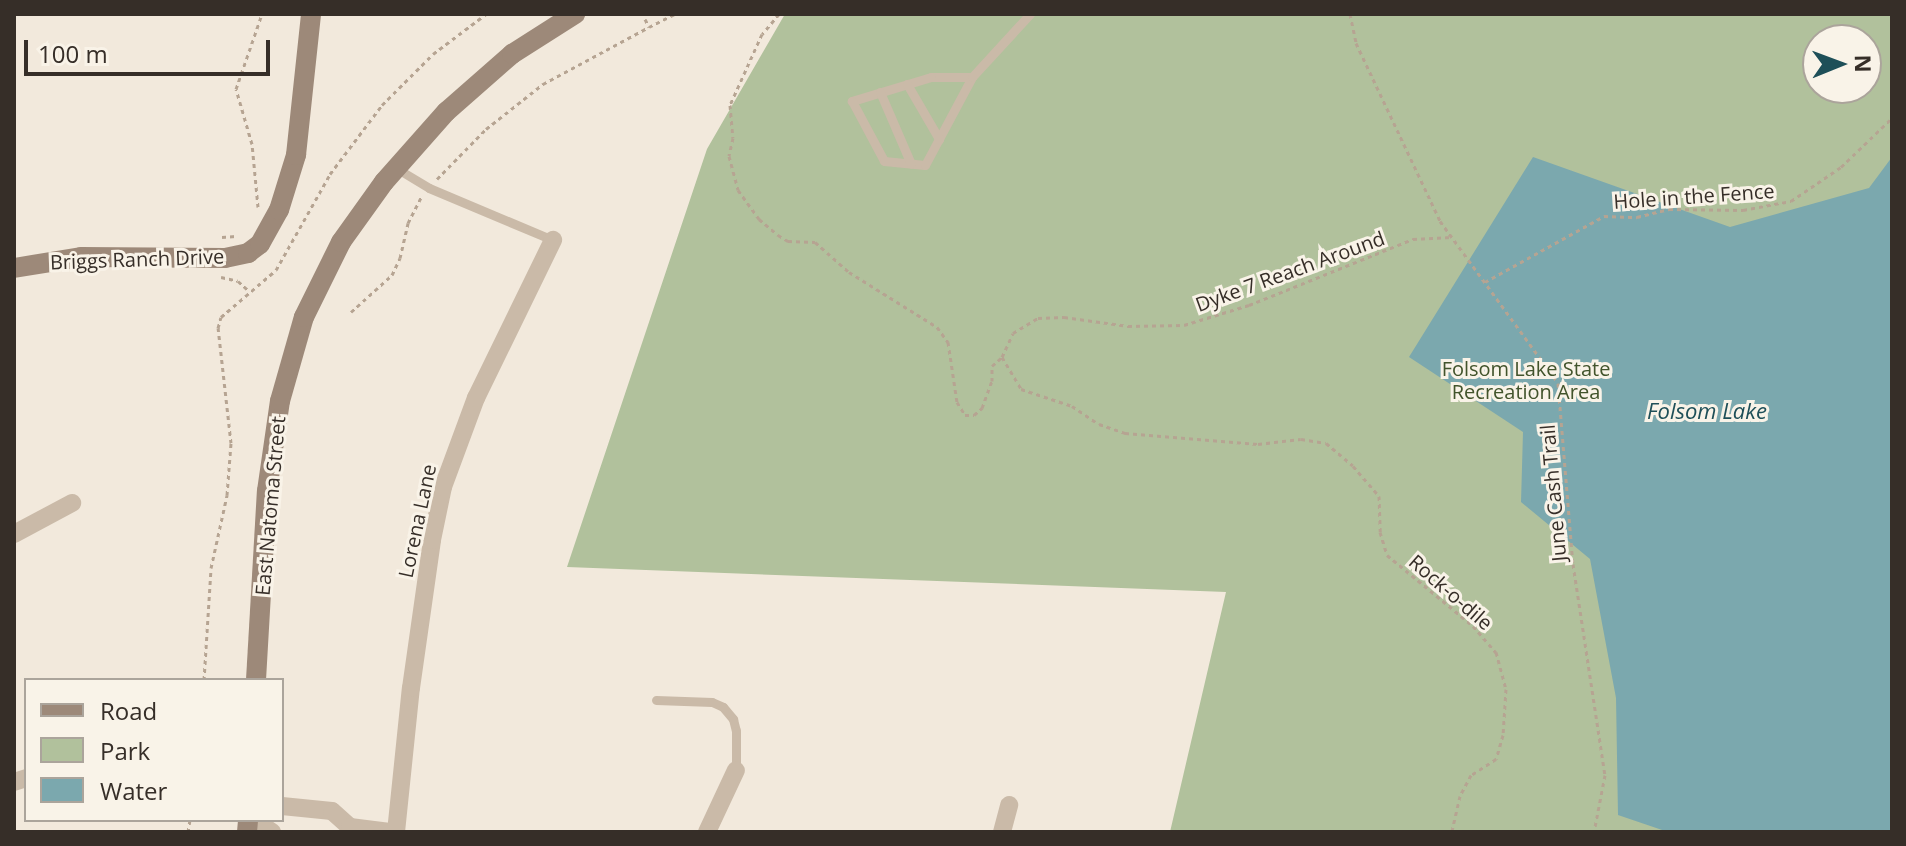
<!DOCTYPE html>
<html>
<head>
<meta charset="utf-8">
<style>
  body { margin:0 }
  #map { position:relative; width:1906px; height:846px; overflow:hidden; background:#f2e9dc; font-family:"Open Sans",sans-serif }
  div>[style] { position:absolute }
  .green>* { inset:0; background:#b1c19c }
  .water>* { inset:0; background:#7ba8ae }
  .path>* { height:3px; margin-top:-1.5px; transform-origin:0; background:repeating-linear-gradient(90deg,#b6a492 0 4px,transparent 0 8px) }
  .lane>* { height:9px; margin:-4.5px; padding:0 4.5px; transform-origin:4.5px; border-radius:4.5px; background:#cabaa8 }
  .street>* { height:18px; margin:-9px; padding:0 9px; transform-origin:9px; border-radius:9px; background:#cabaa8 }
  .secondary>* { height:20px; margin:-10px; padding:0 10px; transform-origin:10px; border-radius:10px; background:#9d8979 }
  span { translate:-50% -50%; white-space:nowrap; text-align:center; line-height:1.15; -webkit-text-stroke:6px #f9f3e8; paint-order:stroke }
  .street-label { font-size:20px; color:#362e28 }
  .park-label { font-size:20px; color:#42542c }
  .water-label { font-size:22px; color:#1e4f58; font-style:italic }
  .frame { position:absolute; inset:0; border:16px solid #362e28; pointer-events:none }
  .legend { position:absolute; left:24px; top:678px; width:260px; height:144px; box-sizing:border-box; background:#f9f3e8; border:2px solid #aba49b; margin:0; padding:10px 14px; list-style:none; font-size:24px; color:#362e28 }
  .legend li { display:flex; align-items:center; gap:16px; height:40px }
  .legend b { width:40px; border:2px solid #aba49b }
  .north { position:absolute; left:1802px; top:24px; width:80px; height:80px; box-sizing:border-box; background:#f9f3e8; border:2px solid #aba49b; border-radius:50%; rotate:89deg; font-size:22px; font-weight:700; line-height:32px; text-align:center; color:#362e28 }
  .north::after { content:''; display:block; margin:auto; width:28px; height:36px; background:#1e4f58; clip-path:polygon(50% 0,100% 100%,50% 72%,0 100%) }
  .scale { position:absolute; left:24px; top:40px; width:246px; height:36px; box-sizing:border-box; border:4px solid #362e28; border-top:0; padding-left:10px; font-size:24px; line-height:28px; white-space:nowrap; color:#362e28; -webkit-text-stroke:6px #f9f3e8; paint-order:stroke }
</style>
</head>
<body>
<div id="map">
  <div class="green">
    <i style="clip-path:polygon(evenodd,785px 14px,1892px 14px,1892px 832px,1170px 832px,1226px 592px,567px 567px,707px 149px,785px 14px,1818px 40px,1866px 40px,1866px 88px,1818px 88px,1818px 40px)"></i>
  </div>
  <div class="water">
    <i style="clip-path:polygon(1533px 157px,1730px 227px,1869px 188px,1892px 157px,1892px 832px,1668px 832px,1618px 815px,1616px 698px,1590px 559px,1521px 502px,1523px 432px,1409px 357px)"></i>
  </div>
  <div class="path">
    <i style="left:779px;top:14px;width:26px;rotate:130deg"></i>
    <i style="left:762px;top:34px;width:78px;rotate:114.3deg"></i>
    <i style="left:730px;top:105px;width:33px;rotate:85deg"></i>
    <i style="left:733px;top:138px;width:18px;rotate:103deg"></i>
    <i style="left:729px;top:156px;width:35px;rotate:75deg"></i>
    <i style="left:738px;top:190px;width:36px;rotate:54deg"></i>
    <i style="left:759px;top:219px;width:25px;rotate:40deg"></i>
    <i style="left:778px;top:235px;width:12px;rotate:31deg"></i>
    <i style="left:788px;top:241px;width:27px;rotate:2deg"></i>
    <i style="left:815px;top:242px;width:45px;rotate:41.4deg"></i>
    <i style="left:849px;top:272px;width:104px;rotate:32deg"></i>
    <i style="left:937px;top:327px;width:19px;rotate:54deg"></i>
    <i style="left:948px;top:342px;width:61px;rotate:81.5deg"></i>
    <i style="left:957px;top:402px;width:15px;rotate:58deg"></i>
    <i style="left:965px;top:415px;width:9px"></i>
    <i style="left:974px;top:415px;width:11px;rotate:-41deg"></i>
    <i style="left:982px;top:408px;width:29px;rotate:-70deg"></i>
    <i style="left:992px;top:381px;width:15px;rotate:-90deg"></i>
    <i style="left:992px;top:366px;width:13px;rotate:-42deg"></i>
    <i style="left:1002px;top:357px;width:26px;rotate:-65deg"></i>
    <i style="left:1013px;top:333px;width:29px;rotate:-31deg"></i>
    <i style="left:1038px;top:318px;width:26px;rotate:-2deg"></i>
    <i style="left:1064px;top:317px;width:65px;rotate:8deg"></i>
    <i style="left:1128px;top:326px;width:56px;rotate:-1deg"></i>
    <i style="left:1184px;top:325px;width:68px;rotate:-17.1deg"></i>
    <i style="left:1249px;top:305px;width:177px;rotate:-21.9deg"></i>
    <i style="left:1413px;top:239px;width:39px;rotate:-3deg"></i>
    <i style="left:1350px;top:14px;width:30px;rotate:78deg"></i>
    <i style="left:1356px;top:43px;width:197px;rotate:64.7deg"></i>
    <i style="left:1440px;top:221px;width:200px;rotate:53.9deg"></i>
    <i style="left:1558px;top:383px;width:182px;rotate:85.3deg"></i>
    <i style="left:1573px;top:564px;width:213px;rotate:81.4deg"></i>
    <i style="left:1605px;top:775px;width:58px;rotate:100.9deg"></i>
    <i style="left:645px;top:19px;width:9px;rotate:63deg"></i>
    <i style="left:649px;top:27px;width:29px;rotate:-27deg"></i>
    <i style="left:437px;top:179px;width:70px;rotate:-45.6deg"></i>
    <i style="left:486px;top:129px;width:73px;rotate:-38.3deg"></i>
    <i style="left:543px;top:84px;width:120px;rotate:-28.3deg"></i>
    <i style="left:258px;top:207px;width:63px;rotate:-95.4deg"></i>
    <i style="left:252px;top:144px;width:57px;rotate:-106.2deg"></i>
    <i style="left:236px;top:89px;width:79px;rotate:-70.9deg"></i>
    <i style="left:222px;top:237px;width:14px;rotate:-4deg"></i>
    <i style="left:221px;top:277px;width:17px;rotate:13deg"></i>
    <i style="left:238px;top:281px;width:15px;rotate:42deg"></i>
    <i style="left:1485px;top:282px;width:136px;rotate:-29deg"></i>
    <i style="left:1604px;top:216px;width:33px;rotate:2deg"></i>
    <i style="left:1637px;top:217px;width:33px;rotate:-14deg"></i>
    <i style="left:1669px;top:209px;width:74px;rotate:0.8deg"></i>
    <i style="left:1743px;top:210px;width:49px;rotate:-10.6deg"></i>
    <i style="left:1791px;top:201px;width:60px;rotate:-34.2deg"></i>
    <i style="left:1841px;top:167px;width:71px;rotate:-43.9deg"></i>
    <i style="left:351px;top:312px;width:55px;rotate:-42.1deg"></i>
    <i style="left:392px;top:275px;width:19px;rotate:-65deg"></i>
    <i style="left:400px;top:258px;width:36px;rotate:-77deg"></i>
    <i style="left:408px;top:223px;width:29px;rotate:-63deg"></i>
    <i style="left:1002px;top:357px;width:37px;rotate:59deg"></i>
    <i style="left:1021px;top:389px;width:54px;rotate:18.4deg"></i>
    <i style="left:1072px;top:406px;width:32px;rotate:34deg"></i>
    <i style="left:1099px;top:424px;width:28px;rotate:19deg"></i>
    <i style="left:1125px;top:433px;width:133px;rotate:4.7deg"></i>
    <i style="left:1258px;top:444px;width:43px;rotate:-6.6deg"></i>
    <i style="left:1301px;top:439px;width:25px;rotate:9deg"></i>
    <i style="left:1326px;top:443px;width:35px;rotate:40deg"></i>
    <i style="left:1353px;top:466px;width:40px;rotate:49deg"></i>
    <i style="left:1379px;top:496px;width:36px;rotate:88deg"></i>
    <i style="left:1380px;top:532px;width:24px;rotate:73deg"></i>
    <i style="left:1387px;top:555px;width:112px;rotate:39.5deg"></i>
    <i style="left:1473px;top:626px;width:35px;rotate:49deg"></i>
    <i style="left:1496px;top:652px;width:38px;rotate:75deg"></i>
    <i style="left:1506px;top:689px;width:46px;rotate:93.7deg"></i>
    <i style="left:1503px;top:735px;width:25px;rotate:106deg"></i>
    <i style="left:1496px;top:759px;width:30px;rotate:147deg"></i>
    <i style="left:1471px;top:775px;width:24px;rotate:118deg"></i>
    <i style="left:1460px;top:796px;width:37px;rotate:103deg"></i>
    <i style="left:204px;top:680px;width:112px;rotate:-86.4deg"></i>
    <i style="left:211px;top:568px;width:75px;rotate:-77.6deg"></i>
    <i style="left:227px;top:495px;width:52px;rotate:-85.6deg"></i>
    <i style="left:231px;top:443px;width:116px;rotate:-96.4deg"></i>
    <i style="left:218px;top:328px;width:11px;rotate:-75deg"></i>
    <i style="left:221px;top:317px;width:72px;rotate:-40.5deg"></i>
    <i style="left:276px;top:270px;width:110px;rotate:-60.6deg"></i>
    <i style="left:330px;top:174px;width:86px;rotate:-53deg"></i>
    <i style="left:382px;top:105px;width:72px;rotate:-45deg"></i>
    <i style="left:433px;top:54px;width:66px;rotate:-37deg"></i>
    <i style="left:188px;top:832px;width:12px;rotate:-81deg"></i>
  </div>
  <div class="lane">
    <i style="left:972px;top:77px;width:41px;rotate:180deg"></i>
    <i style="left:931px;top:77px;width:83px;rotate:163.1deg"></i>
    <i style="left:852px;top:101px;width:68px;rotate:61.9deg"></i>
    <i style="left:884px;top:161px;width:41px;rotate:5.6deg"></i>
    <i style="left:925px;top:165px;width:100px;rotate:-61.9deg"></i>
    <i style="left:972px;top:77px;width:86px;rotate:-47.4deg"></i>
    <i style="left:907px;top:84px;width:64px;rotate:59.8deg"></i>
    <i style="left:880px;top:92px;width:78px;rotate:66.7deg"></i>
    <i style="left:396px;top:168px;width:39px;rotate:31deg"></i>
    <i style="left:429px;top:188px;width:134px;rotate:22.8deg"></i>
    <i style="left:656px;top:700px;width:56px;rotate:2deg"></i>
    <i style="left:712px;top:702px;width:12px;rotate:24deg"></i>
    <i style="left:723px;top:707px;width:16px;rotate:50deg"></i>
    <i style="left:733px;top:719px;width:12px;rotate:76deg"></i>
    <i style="left:736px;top:731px;width:39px;rotate:90deg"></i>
  </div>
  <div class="street">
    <i style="left:14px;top:534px;width:66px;rotate:-28.1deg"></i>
    <i style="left:14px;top:782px;width:13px;rotate:-18deg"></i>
    <i style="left:282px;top:806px;width:50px;rotate:5.7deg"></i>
    <i style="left:332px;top:811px;width:24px;rotate:42deg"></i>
    <i style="left:350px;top:827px;width:38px;rotate:7deg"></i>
    <i style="left:254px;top:820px;width:22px;rotate:34deg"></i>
    <i style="left:396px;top:832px;width:145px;rotate:-84.1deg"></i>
    <i style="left:411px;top:688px;width:149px;rotate:-81.9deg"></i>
    <i style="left:432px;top:540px;width:54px;rotate:-78.3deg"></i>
    <i style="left:443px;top:487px;width:95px;rotate:-69.7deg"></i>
    <i style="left:476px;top:398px;width:176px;rotate:-64deg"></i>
    <i style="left:707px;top:832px;width:68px;rotate:-64.9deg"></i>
    <i style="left:1002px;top:832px;width:28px;rotate:-75deg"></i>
  </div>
  <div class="secondary">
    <i style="left:14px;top:268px;width:68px;rotate:-9.3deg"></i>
    <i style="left:81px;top:257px;width:144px;rotate:0.4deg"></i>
    <i style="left:225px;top:258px;width:24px;rotate:-12deg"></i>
    <i style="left:248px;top:253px;width:15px;rotate:-37deg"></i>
    <i style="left:260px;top:244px;width:39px;rotate:-61deg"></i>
    <i style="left:279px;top:210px;width:58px;rotate:-72.8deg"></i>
    <i style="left:296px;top:155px;width:142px;rotate:-83.9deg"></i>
    <i style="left:256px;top:680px;width:189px;rotate:-86.7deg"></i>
    <i style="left:267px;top:491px;width:91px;rotate:-81.8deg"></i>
    <i style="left:280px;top:401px;width:87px;rotate:-74.1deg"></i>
    <i style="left:304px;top:317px;width:84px;rotate:-63.7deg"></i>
    <i style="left:341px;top:242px;width:74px;rotate:-54.4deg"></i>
    <i style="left:384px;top:182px;width:94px;rotate:-48.5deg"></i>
    <i style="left:446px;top:112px;width:88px;rotate:-41.3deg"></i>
    <i style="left:512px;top:54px;width:75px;rotate:-32.4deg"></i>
    <i style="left:247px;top:832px;width:12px;rotate:-85deg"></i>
  </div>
  <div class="street-label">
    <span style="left:1694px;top:196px;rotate:-4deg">Hole in the Fence</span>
    <span style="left:137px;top:259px;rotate:-2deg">Briggs Ranch Drive</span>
    <span style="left:1290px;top:271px;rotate:-20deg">Dyke 7 Reach Around</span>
    <span style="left:1553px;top:493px;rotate:-95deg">June Cash Trail</span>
    <span style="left:270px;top:506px;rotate:-85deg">East Natoma Street</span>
    <span style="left:417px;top:521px;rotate:-78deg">Lorena Lane</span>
    <span style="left:1451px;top:592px;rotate:41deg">Rock-o-dile</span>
  </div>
  <div class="park-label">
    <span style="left:1526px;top:380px">Folsom Lake State<br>Recreation Area</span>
  </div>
  <div class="water-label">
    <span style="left:1707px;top:411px">Folsom Lake</span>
  </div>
  <div class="frame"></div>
  <ul class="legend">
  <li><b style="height:10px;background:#9d8979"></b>Road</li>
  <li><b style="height:22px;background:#b1c19c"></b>Park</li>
  <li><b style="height:22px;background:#7ba8ae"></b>Water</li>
  </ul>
  <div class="north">N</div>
  <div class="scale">100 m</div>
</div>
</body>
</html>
